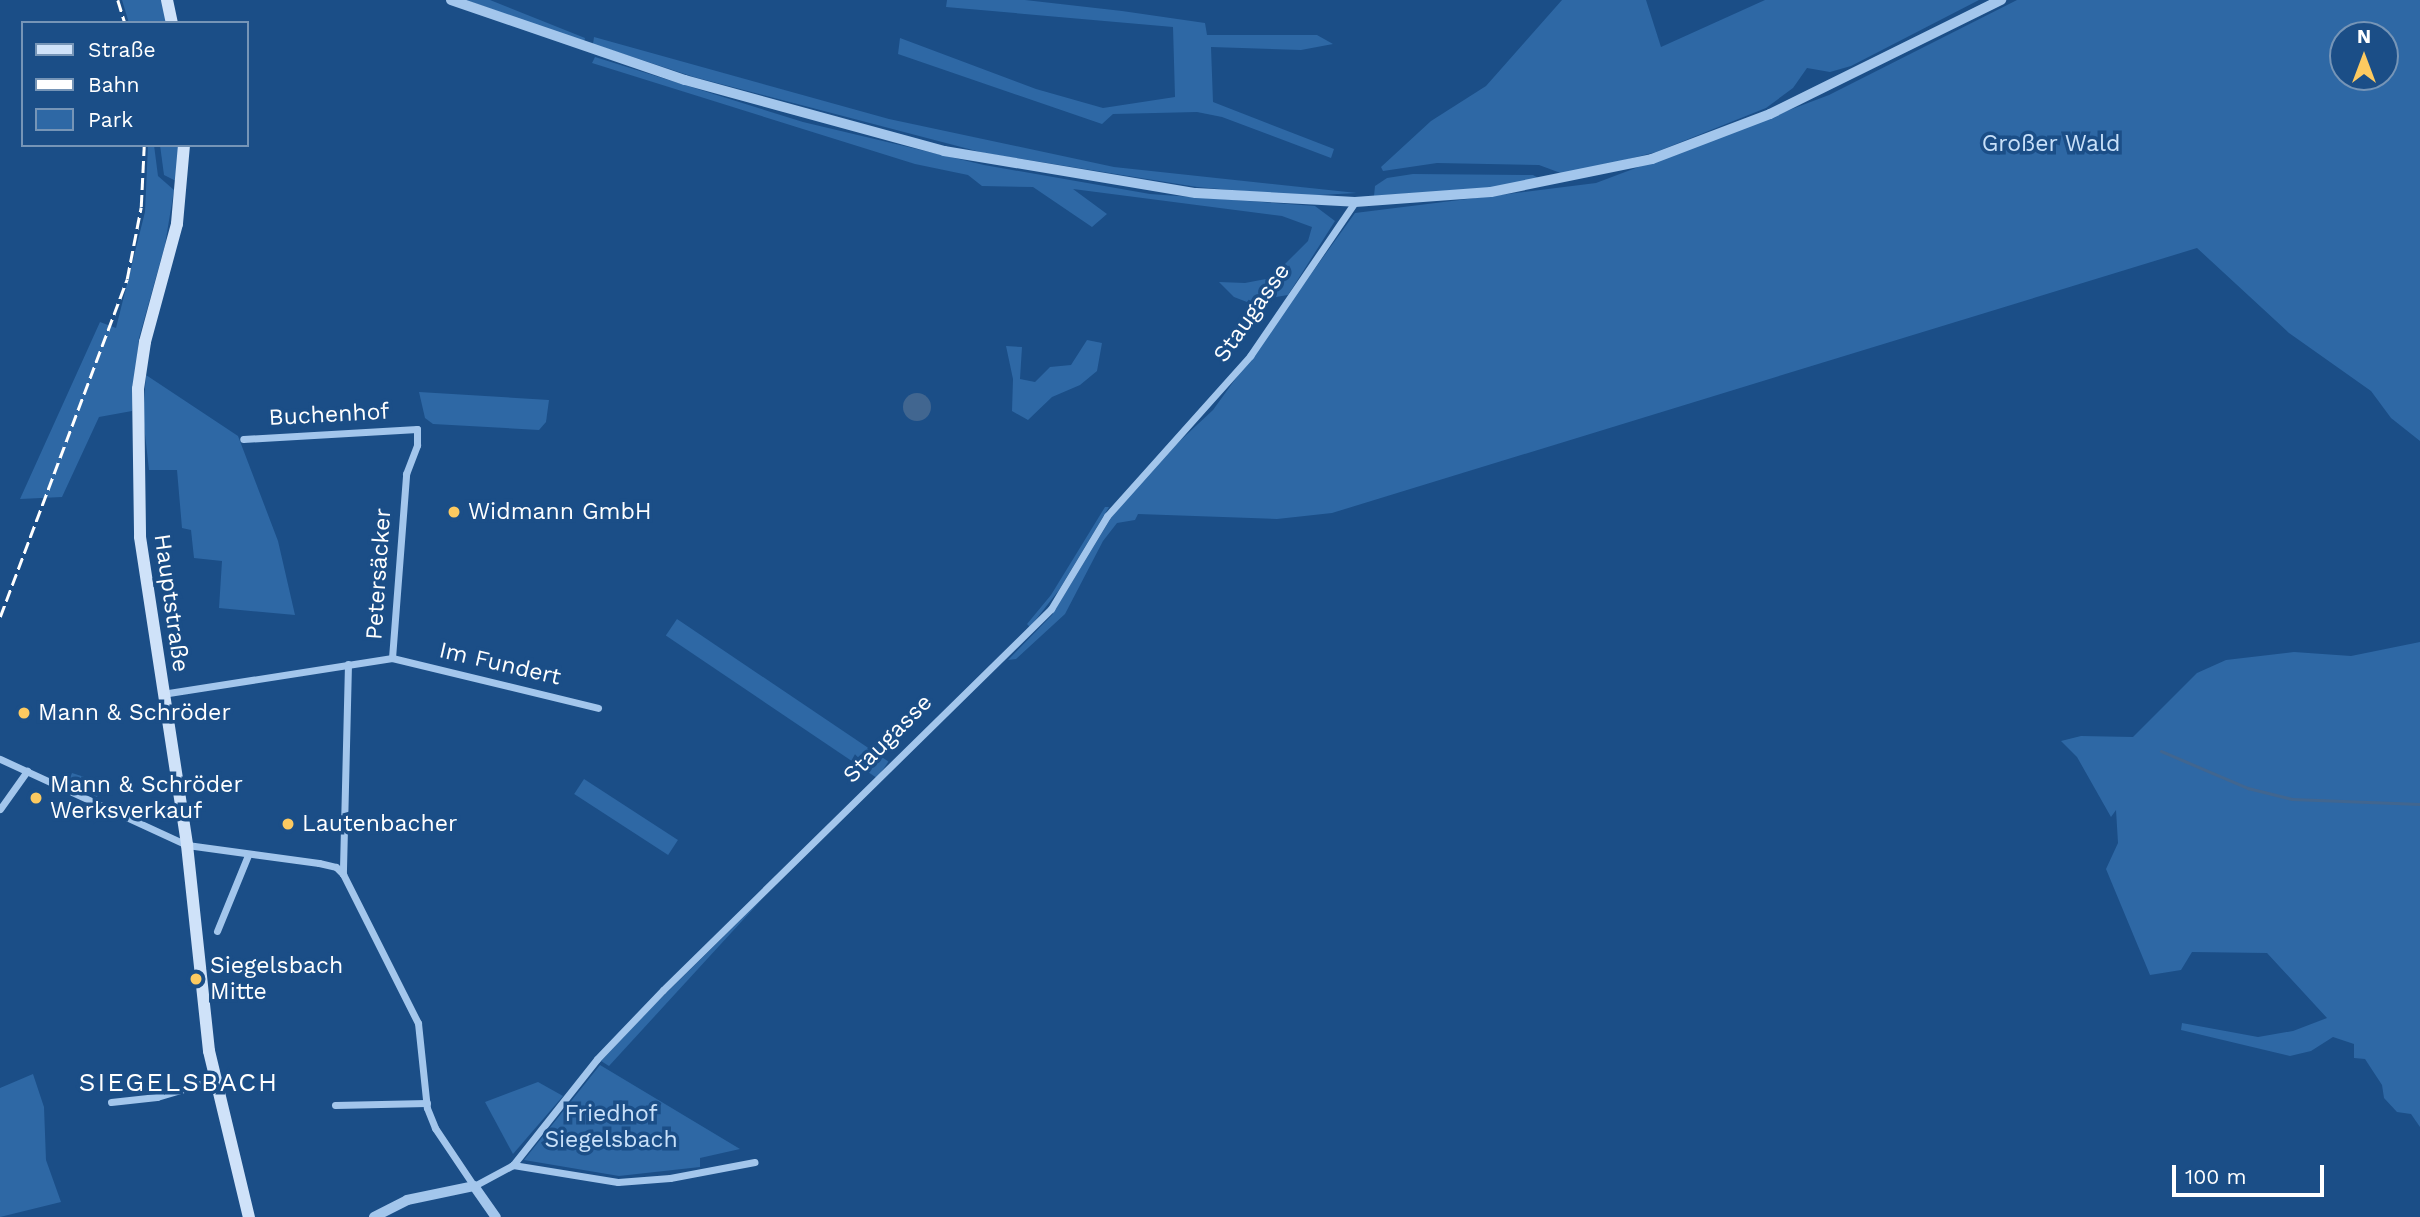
<!DOCTYPE html>
<html>
<head>
<meta charset="utf-8">
<style>
  body { margin:0 }
  #map { position:relative; width:2420px; height:1217px; overflow:hidden; background:#1b4e87; font-family:"Work Sans",sans-serif }
  div>[style] { position:absolute }
  .green>* { inset:0; background:#2e68a5; transform-origin:0 0 }
  .water>* { inset:0; background:#416690 }
  .round { border-radius:50% }
  .stream>* { height:2.5px; margin:-1.25px; padding:0 1.25px; transform-origin:1.25px; border-radius:1.25px; background:#416690 }
  .minor>* { height:7px; margin:-3.5px; padding:0 3.5px; transform-origin:3.5px; border-radius:3.5px; background:#a3c6ec }
  .tertiary>* { height:10px; margin:-5px; padding:0 5px; transform-origin:5px; border-radius:5px; background:#a3c6ec }
  .secondary>* { height:12px; margin:-6px; padding:0 6px; transform-origin:6px; border-radius:6px; background:#cfe2f9 }
  .rail>* { height:2.5px; margin-top:-1.25px; transform-origin:0; background:repeating-linear-gradient(90deg,#fff 0 12px,transparent 0 17px) }
  .dots>* { width:19px; height:19px; translate:-50% -50%; box-sizing:border-box; border:4px solid #1b4e87; border-radius:50% }
  span { translate:-50% -50%; white-space:nowrap; text-align:center; line-height:1.15; -webkit-text-stroke:7px #1b4e87; paint-order:stroke }
  .park-label { font-size:23px; color:#c8e0f9 }
  .street-label { font-size:23px; color:#fff }
  .poi-label { font-size:23px; color:#fff }
  .left { translate:0 -50%; text-align:left }
  .quarter-label { font-size:26px; color:#fff; letter-spacing:2px }
  .legend { position:absolute; left:21px; top:21px; width:228px; height:126px; box-sizing:border-box; background:#1b4e87; border:2px solid #7695b7; margin:0; padding:9px 12px; list-style:none; font-size:21px; color:#fff }
  .legend li { display:flex; align-items:center; gap:14px; height:35px }
  .legend b { width:35px; border:2px solid #7695b7 }
  .north { position:absolute; left:2329px; top:21px; width:70px; height:70px; box-sizing:border-box; background:#1b4e87; border:2px solid #7695b7; border-radius:50%; rotate:0deg; font-size:19px; font-weight:700; line-height:28px; text-align:center; color:#fff }
  .north::after { content:''; display:block; margin:auto; width:24px; height:32px; background:#fdca60; clip-path:polygon(50% 0,100% 100%,50% 72%,0 100%) }
  .scale { position:absolute; left:2172px; top:1165px; width:152px; height:32px; box-sizing:border-box; border:4px solid #fff; border-top:0; padding-left:9px; font-size:21px; line-height:24px; white-space:nowrap; color:#fff; -webkit-text-stroke:5px #1b4e87; paint-order:stroke }
</style>
</head>
<body>
<div id="map">
  <div class="green">
    <i style="clip-path:polygon(122px 0,163px 0,168px 23px,129px 23px)"></i>
    <i style="clip-path:polygon(466px 0,490px 0,585px 38px,584px 42px)"></i>
    <i style="clip-path:polygon(947px 0,1025px 0,1122px 11px,1205px 23px,1207px 35px,1317px 35px,1333px 44px,1301px 50px,1211px 47px,1213px 102px,1334px 149px,1331px 158px,1222px 117px,1197px 112px,1113px 114px,1102px 124px,898px 54px,900px 38px,1036px 89px,1103px 108px,1175px 97px,1173px 27px,946px 7px)"></i>
    <i style="clip-path:polygon(1562px 0,1646px 0,1661px 47px,1765px 0,1979px 0,1851px 66px,1830px 72px,1807px 68px,1793px 88px,1766px 108px,1656px 152px,1566px 175px,1539px 165px,1437px 163px,1383px 171px,1381px 167px,1431px 121px,1486px 86px)"></i>
    <i style="clip-path:polygon(evenodd,2017px 0,2420px 0,2420px 441px,2391px 418px,2371px 391px,2289px 333px,2197px 248px,1332px 513px,1277px 519px,1138px 514px,1135px 520px,1117px 523px,1103px 541px,1065px 614px,1016px 659px,1008px 660px,1052px 615px,1114px 513px,1154px 465px,1213px 410px,1355px 213px,1596px 183px,1829px 95px,2017px 0,2343px 35px,2385px 35px,2385px 77px,2343px 77px,2343px 35px)"></i>
    <i style="clip-path:polygon(594px 37px,889px 119px,1114px 167px,1357px 193px,1300px 196px,1197px 187px,984px 153px,694px 77px,593px 44px)"></i>
    <i style="clip-path:polygon(595px 57px,803px 122px,984px 165px,1150px 194px,1315px 206px,1335px 221px,1288px 295px,1247px 302px,1234px 297px,1219px 282px,1245px 283px,1271px 278px,1308px 241px,1312px 227px,1282px 216px,1073px 189px,1107px 214px,1092px 227px,1033px 187px,982px 186px,968px 175px,915px 164px,592px 63px)"></i>
    <i style="clip-path:polygon(148px 145px,154px 145px,158px 176px,174px 190px,165px 245px,139px 338px,132px 411px,99px 417px,62px 497px,20px 499px,100px 322px,116px 328px,145px 212px)"></i>
    <i style="clip-path:polygon(160px 145px,179px 145px,176px 181px,164px 175px)"></i>
    <i style="clip-path:polygon(1413px 174px,1533px 175px,1540px 179px,1502px 187px,1374px 196px,1375px 186px,1387px 178px)"></i>
    <i style="clip-path:polygon(1087px 340px,1102px 343px,1097px 371px,1080px 385px,1052px 397px,1028px 420px,1012px 411px,1013px 379px,1006px 346px,1022px 347px,1020px 379px,1035px 382px,1050px 367px,1071px 365px)"></i>
    <i style="clip-path:polygon(146px 375px,238px 436px,278px 541px,295px 615px,219px 608px,222px 561px,194px 558px,191px 530px,182px 528px,177px 470px,149px 470px,143px 416px)"></i>
    <i style="clip-path:polygon(419px 392px,549px 400px,546px 422px,539px 430px,433px 424px,425px 418px)"></i>
    <i style="clip-path:polygon(1105px 507px,1109px 507px,1059px 590px,1030px 627px,1027px 624px,1051px 595px)"></i>
    <i style="left:677px;top:619px;width:255px;height:20px;rotate:34deg"></i>
    <i style="clip-path:polygon(2420px 642px,2420px 1127px,2411px 1114px,2397px 1112px,2384px 1098px,2382px 1085px,2365px 1059px,2354px 1058px,2354px 1044px,2333px 1037px,2311px 1051px,2290px 1056px,2181px 1030px,2182px 1023px,2258px 1037px,2293px 1031px,2327px 1018px,2267px 953px,2192px 952px,2181px 970px,2150px 975px,2106px 869px,2118px 843px,2116px 810px,2111px 817px,2077px 757px,2061px 741px,2081px 736px,2133px 737px,2197px 673px,2226px 660px,2294px 652px,2351px 656px)"></i>
    <i style="clip-path:polygon(72px 773px,103px 783px,97px 797px,68px 783px)"></i>
    <i style="left:584px;top:779px;width:112px;height:18px;rotate:33deg"></i>
    <i style="clip-path:polygon(764px 897px,609px 1066px,601px 1061px,646px 1013px)"></i>
    <i style="clip-path:polygon(600px 1065px,740px 1149px,700px 1158px,700px 1167px,619px 1176px,524px 1160px)"></i>
    <i style="clip-path:polygon(33px 1074px,44px 1107px,46px 1160px,61px 1202px,0 1217px,0 1088px)"></i>
    <i style="clip-path:polygon(538px 1082px,563px 1096px,513px 1154px,485px 1102px)"></i>
  </div>
  <div class="water">
    <i class="round" style="left:903px;top:393px;width:28px;height:28px"></i>
  </div>
  <div class="stream">
    <i style="left:2161px;top:751px;width:95px;rotate:23deg"></i>
    <i style="left:2248px;top:788px;width:45px;rotate:14deg"></i>
    <i style="left:2292px;top:799px;width:128px;rotate:2.2deg"></i>
  </div>
  <div class="minor">
    <i style="left:392px;top:658px;width:212px;rotate:13.6deg"></i>
    <i style="left:348px;top:664px;width:210px;rotate:91.4deg"></i>
    <i style="left:343px;top:874px;width:167px;rotate:63.3deg"></i>
    <i style="left:418px;top:1023px;width:85px;rotate:84deg"></i>
    <i style="left:427px;top:1108px;width:22px;rotate:68deg"></i>
    <i style="left:435px;top:1128px;width:70px;rotate:56.1deg"></i>
    <i style="left:474px;top:1186px;width:44px;rotate:-28.3deg"></i>
    <i style="left:513px;top:1165px;width:135px;rotate:-51.6deg"></i>
    <i style="left:597px;top:1059px;width:95px;rotate:-46.3deg"></i>
    <i style="left:663px;top:990px;width:544px;rotate:-44.48deg"></i>
    <i style="left:1051px;top:609px;width:109px;rotate:-58.9deg"></i>
    <i style="left:1107px;top:516px;width:215px;rotate:-48.2deg"></i>
    <i style="left:1250px;top:356px;width:186px;rotate:-55.7deg"></i>
    <i style="left:162px;top:694px;width:233px;rotate:-8.9deg"></i>
    <i style="left:392px;top:658px;width:185px;rotate:-85.6deg"></i>
    <i style="left:406px;top:474px;width:31px;rotate:-69deg"></i>
    <i style="left:417px;top:445px;width:16px;rotate:-90deg"></i>
    <i style="left:417px;top:429px;width:174px;rotate:176.7deg"></i>
    <i style="left:0;top:759px;width:206px;rotate:24.7deg"></i>
    <i style="left:187px;top:845px;width:133px;rotate:7.8deg"></i>
    <i style="left:319px;top:863px;width:17px;rotate:13deg"></i>
    <i style="left:336px;top:867px;width:10px;rotate:45deg"></i>
    <i style="left:0;top:809px;width:47px;rotate:-54.6deg"></i>
    <i style="left:217px;top:931px;width:82px;rotate:-67.8deg"></i>
    <i style="left:111px;top:1102px;width:46px;rotate:-6.2deg"></i>
    <i style="left:157px;top:1097px;width:59px;rotate:-16.6deg"></i>
    <i style="left:335px;top:1105px;width:92px;rotate:-1.2deg"></i>
    <i style="left:513px;top:1165px;width:106px;rotate:9.2deg"></i>
    <i style="left:618px;top:1182px;width:52px;rotate:-4.4deg"></i>
    <i style="left:670px;top:1178px;width:86px;rotate:-10.7deg"></i>
  </div>
  <div class="tertiary">
    <i style="left:451px;top:0;width:247px;rotate:18.9deg"></i>
    <i style="left:685px;top:80px;width:269px;rotate:15.3deg"></i>
    <i style="left:944px;top:151px;width:255px;rotate:9.5deg"></i>
    <i style="left:1196px;top:193px;width:159px;rotate:3.2deg"></i>
    <i style="left:1355px;top:202px;width:136px;rotate:-4.2deg"></i>
    <i style="left:1491px;top:192px;width:164px;rotate:-11.6deg"></i>
    <i style="left:1652px;top:159px;width:126px;rotate:-20.9deg"></i>
    <i style="left:1770px;top:114px;width:258px;rotate:-26.3deg"></i>
    <i style="left:374px;top:1217px;width:37px;rotate:-27deg"></i>
    <i style="left:407px;top:1200px;width:68px;rotate:-11.8deg"></i>
    <i style="left:474px;top:1186px;width:38px;rotate:55deg"></i>
  </div>
  <div class="secondary">
    <i style="left:167px;top:0;width:24px;rotate:78deg"></i>
    <i style="left:184px;top:145px;width:79px;rotate:95.1deg"></i>
    <i style="left:177px;top:224px;width:122px;rotate:105.2deg"></i>
    <i style="left:145px;top:342px;width:48px;rotate:98.5deg"></i>
    <i style="left:138px;top:389px;width:148px;rotate:89.2deg"></i>
    <i style="left:140px;top:537px;width:312px;rotate:81.3deg"></i>
    <i style="left:187px;top:845px;width:207px;rotate:83.9deg"></i>
    <i style="left:209px;top:1051px;width:171px;rotate:76.5deg"></i>
  </div>
  <div class="rail">
    <i style="left:118px;top:0;width:24px;rotate:73deg"></i>
    <i style="left:0;top:617px;width:361px;rotate:-69.4deg"></i>
    <i style="left:127px;top:279px;width:73px;rotate:-79deg"></i>
    <i style="left:141px;top:207px;width:62px;rotate:-87.2deg"></i>
  </div>
  <div class="dots">
    <i style="left:454px;top:512px;background:#fdca60"></i>
    <i style="left:24px;top:713px;background:#fdca60"></i>
    <i style="left:36px;top:798px;background:#fdca60"></i>
    <i style="left:288px;top:824px;background:#fdca60"></i>
    <i style="left:196px;top:979px;background:#fdca60"></i>
  </div>
  <div class="park-label">
    <span style="left:2051px;top:144px">Großer Wald</span>
    <span style="left:611px;top:1127px">Friedhof<br>Siegelsbach</span>
  </div>
  <div class="street-label">
    <span style="left:1252px;top:313px;rotate:-55deg">Staugasse</span>
    <span style="left:329px;top:415px;rotate:-3deg">Buchenhof</span>
    <span style="left:379px;top:574px;rotate:-86deg">Petersäcker</span>
    <span style="left:171px;top:603px;rotate:82deg">Hauptstraße</span>
    <span style="left:500px;top:664px;rotate:13deg">Im Fundert</span>
    <span style="left:888px;top:739px;rotate:-45deg">Staugasse</span>
  </div>
  <div class="poi-label">
    <span class="left" style="left:468px;top:512px">Widmann GmbH</span>
    <span class="left" style="left:38px;top:713px">Mann &amp; Schröder</span>
    <span class="left" style="left:50px;top:798px">Mann &amp; Schröder<br>Werksverkauf</span>
    <span class="left" style="left:302px;top:824px">Lautenbacher</span>
    <span class="left" style="left:210px;top:979px">Siegelsbach<br>Mitte</span>
  </div>
  <div class="quarter-label">
    <span style="left:179px;top:1083px">SIEGELSBACH</span>
  </div>
  <ul class="legend">
  <li><b style="height:9px;background:#cfe2f9"></b>Straße</li>
  <li><b style="height:9px;background:#fff"></b>Bahn</li>
  <li><b style="height:19px;background:#2e68a5"></b>Park</li>
  </ul>
  <div class="north">N</div>
  <div class="scale">100 m</div>
</div>
</body>
</html>
